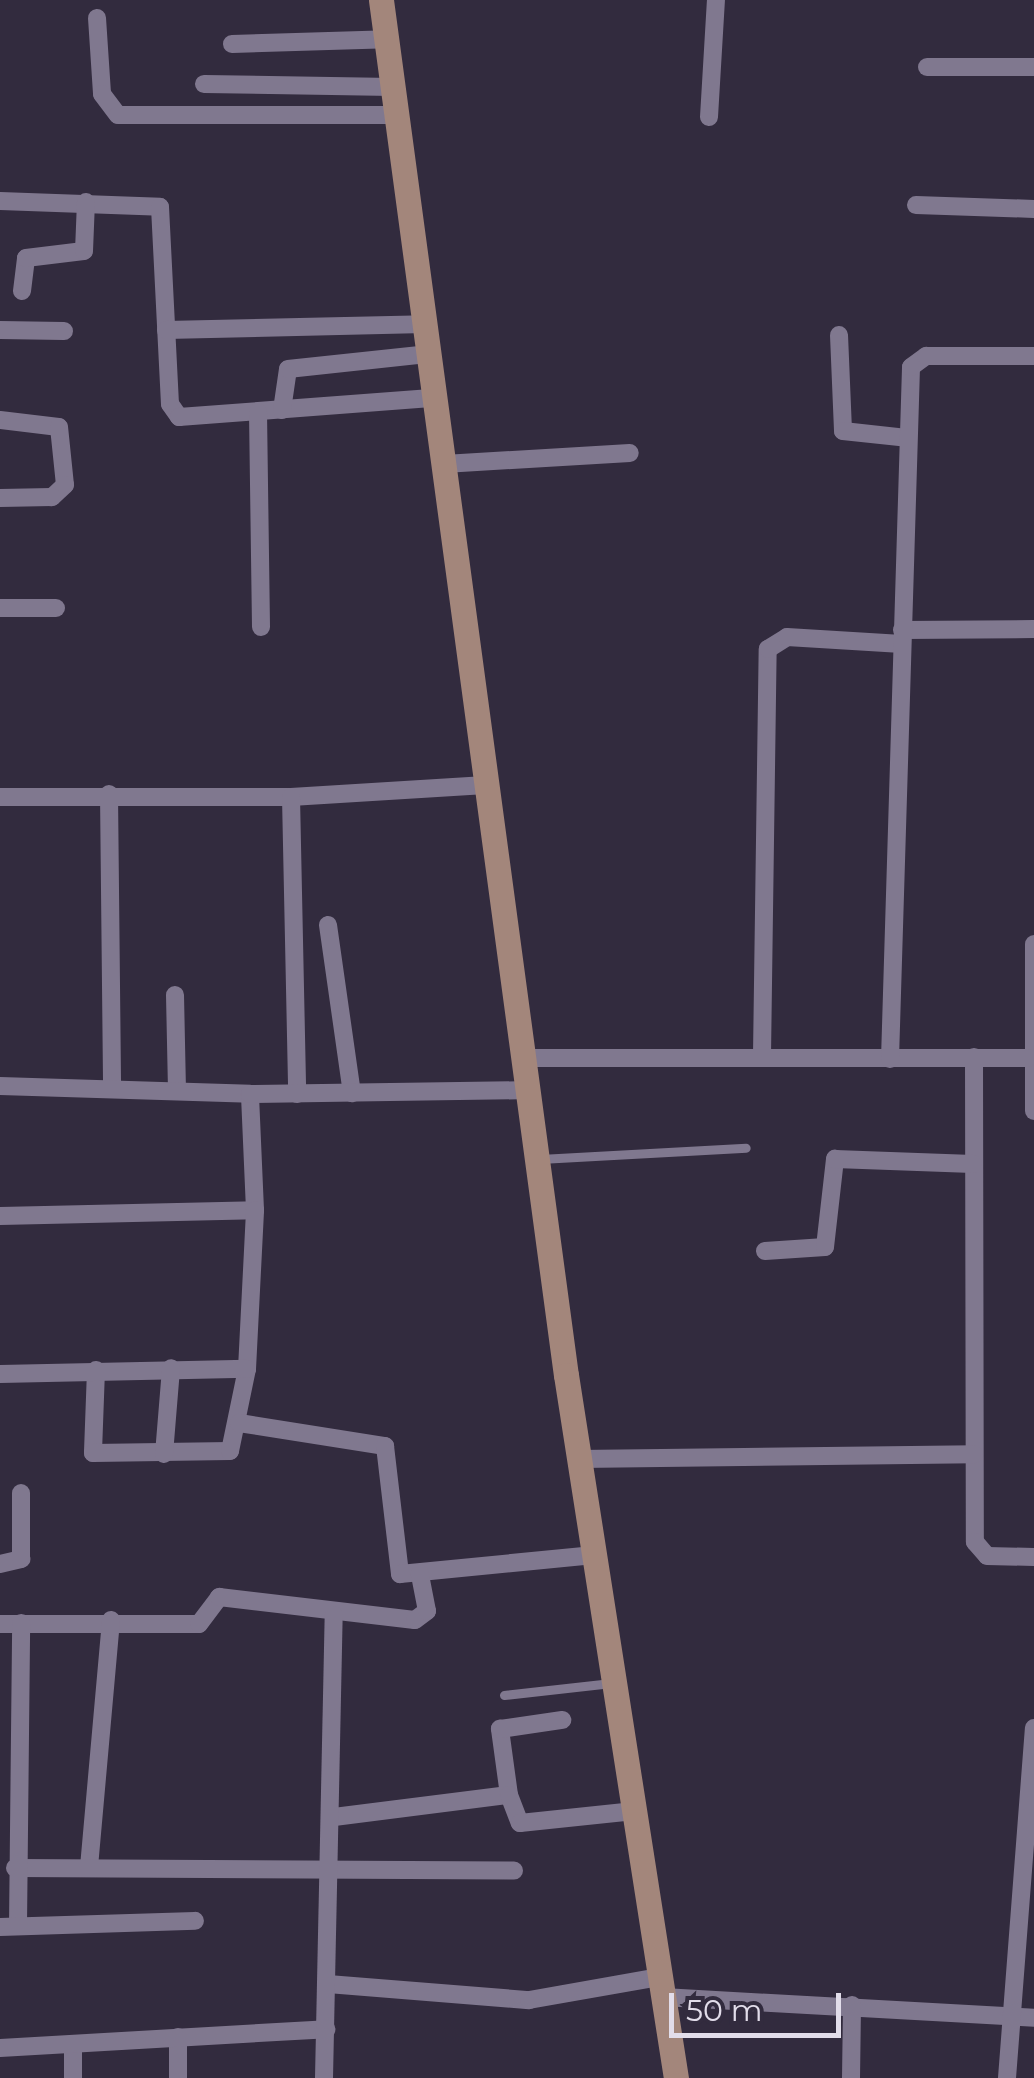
<!DOCTYPE html>
<html>
<head>
<meta charset="utf-8">
<style>
  body { margin:0 }
  #map { position:relative; width:1034px; height:2078px; overflow:hidden; background:#322b3e; font-family:Montserrat,sans-serif }
  div>[style] { position:absolute }
  .lane>* { height:9px; margin:-4.5px; padding:0 4.5px; transform-origin:4.5px; border-radius:4.5px; background:#80788f }
  .street>* { height:18px; margin:-9px; padding:0 9px; transform-origin:9px; border-radius:9px; background:#80788f }
  .secondary>* { height:25px; margin:-12.5px; padding:0 12.5px; transform-origin:12.5px; border-radius:12.5px; background:#a3867b }
  span { translate:-50% -50%; white-space:nowrap; text-align:center; line-height:1.15; -webkit-text-stroke:9px #322b3e; paint-order:stroke }
  .scale { position:absolute; left:669px; top:1993px; width:172px; height:45px; box-sizing:border-box; border:5px solid #e2ddea; border-top:0; padding-left:12px; font-size:30px; line-height:35px; white-space:nowrap; color:#e2ddea; -webkit-text-stroke:8px #322b3e; paint-order:stroke }
</style>
</head>
<body>
<div id="map">
  <div class="lane">
    <i style="left:540px;top:1159px;width:206px;rotate:-3.1deg"></i>
    <i style="left:504px;top:1695px;width:108px;rotate:-6.4deg"></i>
  </div>
  <div class="street">
    <i style="left:97px;top:18px;width:76px;rotate:86.2deg"></i>
    <i style="left:102px;top:94px;width:26px;rotate:53deg"></i>
    <i style="left:118px;top:115px;width:278px"></i>
    <i style="left:232px;top:44px;width:155px;rotate:-1.8deg"></i>
    <i style="left:927px;top:67px;width:107px"></i>
    <i style="left:204px;top:84px;width:189px;rotate:0.9deg"></i>
    <i style="left:709px;top:117px;width:117px;rotate:-86.6deg"></i>
    <i style="left:0;top:201px;width:160px;rotate:2.1deg"></i>
    <i style="left:160px;top:207px;width:197px;rotate:87.1deg"></i>
    <i style="left:170px;top:404px;width:16px;rotate:55deg"></i>
    <i style="left:179px;top:417px;width:256px;rotate:-4.3deg"></i>
    <i style="left:916px;top:205px;width:118px;rotate:1.9deg"></i>
    <i style="left:22px;top:291px;width:33px;rotate:-83deg"></i>
    <i style="left:26px;top:258px;width:58px;rotate:-6.9deg"></i>
    <i style="left:84px;top:251px;width:49px;rotate:-87.7deg"></i>
    <i style="left:0;top:330px;width:64px;rotate:0.9deg"></i>
    <i style="left:166px;top:330px;width:259px;rotate:-1.3deg"></i>
    <i style="left:839px;top:335px;width:96px;rotate:87.6deg"></i>
    <i style="left:843px;top:431px;width:64px;rotate:6.2deg"></i>
    <i style="left:282px;top:410px;width:41px;rotate:-81.7deg"></i>
    <i style="left:288px;top:369px;width:142px;rotate:-6.1deg"></i>
    <i style="left:258px;top:412px;width:215px;rotate:89.2deg"></i>
    <i style="left:0;top:420px;width:59px;rotate:6.8deg"></i>
    <i style="left:59px;top:427px;width:58px;rotate:84.1deg"></i>
    <i style="left:65px;top:485px;width:18px;rotate:137deg"></i>
    <i style="left:52px;top:497px;width:52px;rotate:178.9deg"></i>
    <i style="left:444px;top:464px;width:186px;rotate:-3.4deg"></i>
    <i style="left:0;top:608px;width:56px"></i>
    <i style="left:902px;top:630px;width:132px;rotate:-0.4deg"></i>
    <i style="left:109px;top:794px;width:294px;rotate:89.4deg"></i>
    <i style="left:0;top:797px;width:291px"></i>
    <i style="left:291px;top:797px;width:195px;rotate:-3.5deg"></i>
    <i style="left:291px;top:797px;width:297px;rotate:88.8deg"></i>
    <i style="left:328px;top:925px;width:170px;rotate:81.9deg"></i>
    <i style="left:1034px;top:944px;width:167px;rotate:90deg"></i>
    <i style="left:175px;top:995px;width:94px;rotate:88.8deg"></i>
    <i style="left:762px;top:1055px;width:406px;rotate:-89.2deg"></i>
    <i style="left:768px;top:649px;width:22px;rotate:-32deg"></i>
    <i style="left:787px;top:637px;width:115px;rotate:3.5deg"></i>
    <i style="left:974px;top:1057px;width:485px;rotate:89.9deg"></i>
    <i style="left:975px;top:1542px;width:18px;rotate:49deg"></i>
    <i style="left:987px;top:1556px;width:47px;rotate:1.2deg"></i>
    <i style="left:526px;top:1058px;width:502px"></i>
    <i style="left:890px;top:1059px;width:692px;rotate:-88.26deg"></i>
    <i style="left:911px;top:367px;width:19px;rotate:-36deg"></i>
    <i style="left:926px;top:356px;width:108px"></i>
    <i style="left:0;top:1086px;width:250px;rotate:1.8deg"></i>
    <i style="left:0;top:1216px;width:255px;rotate:-1.3deg"></i>
    <i style="left:255px;top:1210px;width:116px;rotate:-92.5deg"></i>
    <i style="left:250px;top:1094px;width:278px;rotate:-0.8deg"></i>
    <i style="left:765px;top:1251px;width:60px;rotate:-3.8deg"></i>
    <i style="left:825px;top:1247px;width:89px;rotate:-83.5deg"></i>
    <i style="left:835px;top:1159px;width:138px;rotate:2.1deg"></i>
    <i style="left:96px;top:1370px;width:83px;rotate:92.1deg"></i>
    <i style="left:93px;top:1453px;width:137px;rotate:-0.8deg"></i>
    <i style="left:230px;top:1451px;width:84px;rotate:-78.3deg"></i>
    <i style="left:247px;top:1369px;width:159px;rotate:-87.1deg"></i>
    <i style="left:0;top:1374px;width:247px;rotate:-1.2deg"></i>
    <i style="left:239px;top:1423px;width:148px;rotate:9deg"></i>
    <i style="left:385px;top:1446px;width:129px;rotate:83.3deg"></i>
    <i style="left:400px;top:1574px;width:195px;rotate:-5.6deg"></i>
    <i style="left:164px;top:1454px;width:86px;rotate:-85.3deg"></i>
    <i style="left:579px;top:1459px;width:395px;rotate:-0.7deg"></i>
    <i style="left:0;top:1564px;width:22px;rotate:-13deg"></i>
    <i style="left:21px;top:1559px;width:66px;rotate:-90deg"></i>
    <i style="left:0;top:1624px;width:199px"></i>
    <i style="left:199px;top:1624px;width:34px;rotate:-53deg"></i>
    <i style="left:219px;top:1597px;width:197px;rotate:6.7deg"></i>
    <i style="left:415px;top:1620px;width:15px;rotate:-37deg"></i>
    <i style="left:427px;top:1611px;width:38px;rotate:-101deg"></i>
    <i style="left:509px;top:1795px;width:67px;rotate:-97.8deg"></i>
    <i style="left:500px;top:1729px;width:63px;rotate:-8.3deg"></i>
    <i style="left:334px;top:1817px;width:176px;rotate:-7.2deg"></i>
    <i style="left:509px;top:1795px;width:30px;rotate:69deg"></i>
    <i style="left:520px;top:1823px;width:115px;rotate:-6deg"></i>
    <i style="left:89px;top:1867px;width:248px;rotate:-84.9deg"></i>
    <i style="left:15px;top:1868px;width:499px;rotate:0.3deg"></i>
    <i style="left:18px;top:1926px;width:303px;rotate:-89.4deg"></i>
    <i style="left:0;top:1927px;width:195px;rotate:-1.8deg"></i>
    <i style="left:328px;top:1984px;width:202px;rotate:4.6deg"></i>
    <i style="left:529px;top:2000px;width:133px;rotate:-10deg"></i>
    <i style="left:663px;top:1997px;width:372px;rotate:3.2deg"></i>
    <i style="left:178px;top:2037px;width:41px;rotate:90deg"></i>
    <i style="left:73px;top:2046px;width:32px;rotate:90deg"></i>
    <i style="left:0;top:2048px;width:327px;rotate:-3.3deg"></i>
    <i style="left:324px;top:2078px;width:463px;rotate:-88.8deg"></i>
    <i style="left:851px;top:2078px;width:73px;rotate:-89.2deg"></i>
    <i style="left:1007px;top:2078px;width:351px;rotate:-85.6deg"></i>
  </div>
  <div class="secondary">
    <i style="left:381px;top:0;width:1387px;rotate:82.34deg"></i>
    <i style="left:566px;top:1375px;width:712px;rotate:81.11deg"></i>
  </div>
  <div class="scale">50 m</div>
</div>
</body>
</html>
